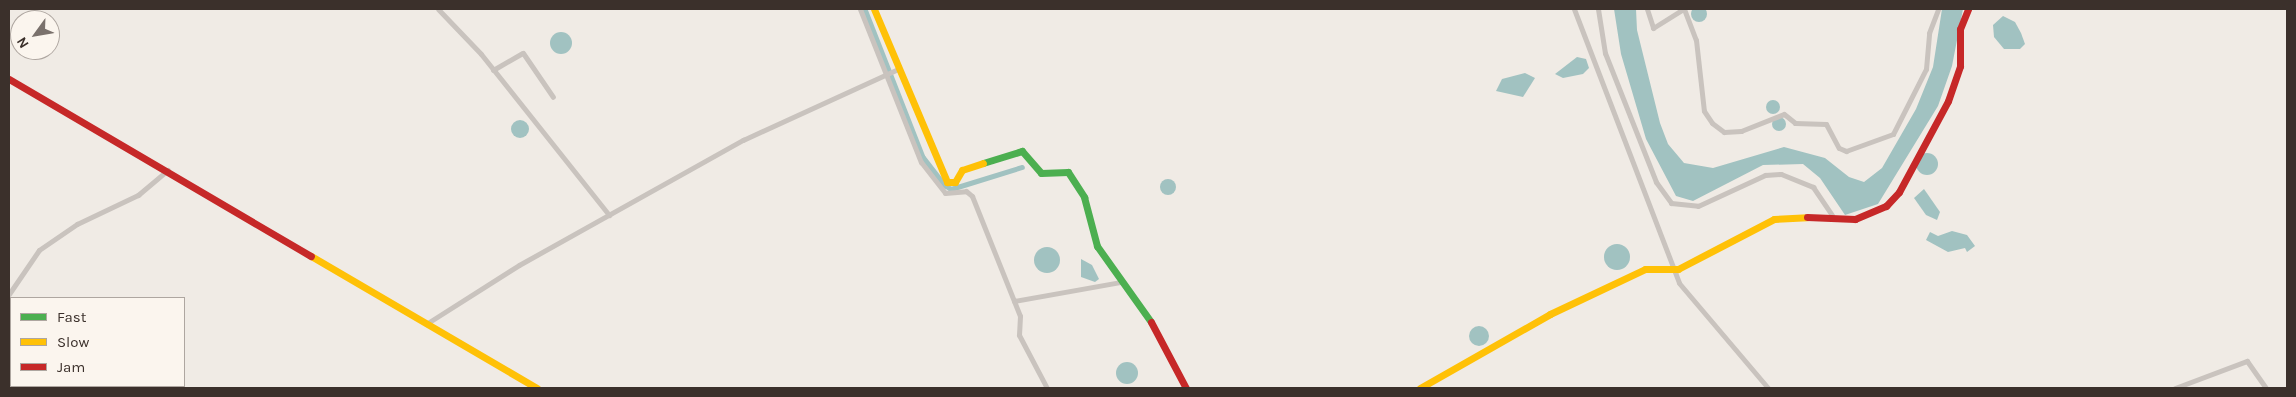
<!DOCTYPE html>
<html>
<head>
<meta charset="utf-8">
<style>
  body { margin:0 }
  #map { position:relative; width:2296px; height:397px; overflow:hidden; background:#f0ebe5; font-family:Karla,sans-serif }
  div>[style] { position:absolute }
  .water>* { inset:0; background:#a1c2c1 }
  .round { border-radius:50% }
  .canal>* { height:4.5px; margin:-2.25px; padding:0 2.25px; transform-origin:2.25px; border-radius:2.25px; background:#a1c2c1 }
  .street>* { height:5px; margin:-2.5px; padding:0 2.5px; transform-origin:2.5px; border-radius:2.5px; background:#c9c3be }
  .fast>* { height:7px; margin:-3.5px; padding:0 3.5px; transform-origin:3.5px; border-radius:3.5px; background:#4caf50 }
  .slow>* { height:7px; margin:-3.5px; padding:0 3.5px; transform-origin:3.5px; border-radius:3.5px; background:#ffc107 }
  .jam>* { height:7px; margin:-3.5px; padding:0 3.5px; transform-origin:3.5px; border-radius:3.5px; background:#c62828 }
  span { translate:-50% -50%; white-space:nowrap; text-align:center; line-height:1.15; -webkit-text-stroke:5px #fbf5ee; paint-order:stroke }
  .frame { position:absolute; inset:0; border:10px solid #3b302b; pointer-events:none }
  .legend { position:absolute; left:10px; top:297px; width:175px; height:90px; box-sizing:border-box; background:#fbf5ee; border:1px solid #aea6a0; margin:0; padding:6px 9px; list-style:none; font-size:15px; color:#3b302b }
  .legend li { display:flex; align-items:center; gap:10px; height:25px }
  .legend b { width:25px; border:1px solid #aea6a0 }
  .north { position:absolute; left:10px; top:10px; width:50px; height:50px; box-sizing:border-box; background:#fbf5ee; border:1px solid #aea6a0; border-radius:50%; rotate:238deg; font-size:14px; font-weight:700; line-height:20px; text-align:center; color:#3b302b }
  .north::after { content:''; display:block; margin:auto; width:18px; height:22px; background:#7a716c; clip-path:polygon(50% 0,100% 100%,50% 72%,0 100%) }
</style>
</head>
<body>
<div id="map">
  <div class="water">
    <i class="round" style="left:1691px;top:6px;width:16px;height:16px"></i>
    <i style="clip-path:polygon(1614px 9px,1636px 9px,1637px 30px,1660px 123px,1668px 144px,1684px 163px,1713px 168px,1784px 147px,1825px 158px,1849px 177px,1864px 182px,1882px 168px,1916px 109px,1933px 67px,1942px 9px,1963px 9px,1952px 66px,1938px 106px,1878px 204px,1845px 215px,1820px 178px,1803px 164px,1763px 165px,1693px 201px,1676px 196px,1646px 139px,1621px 54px)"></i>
    <i style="clip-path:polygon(2003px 16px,2015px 22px,2021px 33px,2025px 44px,2020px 49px,2004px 49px,1994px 37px,1993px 25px)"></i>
    <i class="round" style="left:550px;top:32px;width:22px;height:22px"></i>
    <i style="clip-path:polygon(1577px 57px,1586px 59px,1589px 68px,1583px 74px,1563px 78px,1555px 74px)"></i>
    <i style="clip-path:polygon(1525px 73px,1535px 78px,1523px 97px,1496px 91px,1502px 79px)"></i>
    <i class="round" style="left:1766px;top:100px;width:14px;height:14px"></i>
    <i class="round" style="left:1772px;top:117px;width:14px;height:14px"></i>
    <i class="round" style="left:511px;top:120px;width:18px;height:18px"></i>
    <i class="round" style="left:1916px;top:153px;width:22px;height:22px"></i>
    <i class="round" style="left:1160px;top:179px;width:16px;height:16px"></i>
    <i style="clip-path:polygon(1924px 189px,1940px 212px,1937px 220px,1926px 215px,1914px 198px)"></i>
    <i style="clip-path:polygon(1952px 231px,1967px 235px,1975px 246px,1967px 252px,1965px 248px,1948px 252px,1926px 240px,1930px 232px,1938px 236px)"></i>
    <i class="round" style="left:1604px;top:244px;width:26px;height:26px"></i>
    <i class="round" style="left:1034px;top:247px;width:26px;height:26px"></i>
    <i style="clip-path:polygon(1081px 259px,1092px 265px,1099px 279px,1095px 282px,1081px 277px)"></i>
    <i class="round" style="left:1469px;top:326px;width:20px;height:20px"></i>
    <i class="round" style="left:1116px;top:362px;width:22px;height:22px"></i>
  </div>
  <div class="canal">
    <i style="left:865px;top:9px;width:159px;rotate:68.6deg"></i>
    <i style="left:923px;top:157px;width:36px;rotate:52deg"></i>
    <i style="left:945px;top:185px;width:7px;rotate:34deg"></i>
    <i style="left:951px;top:189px;width:74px;rotate:-17.2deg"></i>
  </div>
  <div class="street">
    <i style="left:438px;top:9px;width:62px;rotate:46.3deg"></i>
    <i style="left:481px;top:54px;width:206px;rotate:51.5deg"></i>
    <i style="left:860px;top:9px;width:165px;rotate:68.3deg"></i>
    <i style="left:921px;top:162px;width:39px;rotate:52deg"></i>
    <i style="left:945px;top:193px;width:21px;rotate:-5deg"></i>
    <i style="left:966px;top:191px;width:8px;rotate:40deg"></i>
    <i style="left:972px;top:196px;width:129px;rotate:68.2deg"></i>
    <i style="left:1020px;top:316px;width:19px;rotate:93deg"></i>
    <i style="left:1019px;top:335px;width:60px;rotate:62.2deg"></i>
    <i style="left:1574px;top:9px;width:293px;rotate:69deg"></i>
    <i style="left:1679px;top:283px;width:138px;rotate:49.7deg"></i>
    <i style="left:1598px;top:9px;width:45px;rotate:81deg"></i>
    <i style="left:1605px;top:53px;width:139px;rotate:68.4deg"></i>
    <i style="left:1656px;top:182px;width:26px;rotate:54deg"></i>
    <i style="left:1671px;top:203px;width:27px;rotate:6deg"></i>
    <i style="left:1698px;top:206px;width:74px;rotate:-24.8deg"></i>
    <i style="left:1765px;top:175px;width:16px;rotate:-4deg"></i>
    <i style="left:1781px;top:174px;width:35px;rotate:22deg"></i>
    <i style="left:1813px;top:187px;width:34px;rotate:56deg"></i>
    <i style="left:1647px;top:9px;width:20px;rotate:72deg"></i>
    <i style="left:1653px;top:28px;width:36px;rotate:-32deg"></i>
    <i style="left:1684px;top:9px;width:33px;rotate:69deg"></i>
    <i style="left:1696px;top:40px;width:71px;rotate:83.6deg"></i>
    <i style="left:1704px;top:111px;width:14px;rotate:56deg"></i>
    <i style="left:1712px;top:123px;width:15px;rotate:37deg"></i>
    <i style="left:1724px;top:132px;width:17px;rotate:-3deg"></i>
    <i style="left:1741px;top:131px;width:46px;rotate:-21.6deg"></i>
    <i style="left:1784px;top:114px;width:14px;rotate:39deg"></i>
    <i style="left:1795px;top:123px;width:31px;rotate:2deg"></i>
    <i style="left:1826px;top:124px;width:27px;rotate:62deg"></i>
    <i style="left:1839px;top:148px;width:8px;rotate:23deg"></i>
    <i style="left:1846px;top:151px;width:50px;rotate:-19.9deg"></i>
    <i style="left:1893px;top:134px;width:73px;rotate:-63.1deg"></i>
    <i style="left:1926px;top:69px;width:36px;rotate:-85deg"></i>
    <i style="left:1929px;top:33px;width:26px;rotate:-69deg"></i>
    <i style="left:493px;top:70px;width:34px;rotate:-30deg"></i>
    <i style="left:523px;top:53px;width:53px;rotate:55.7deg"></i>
    <i style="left:9px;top:294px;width:53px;rotate:-55.7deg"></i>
    <i style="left:39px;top:250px;width:46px;rotate:-34.4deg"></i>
    <i style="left:77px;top:224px;width:68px;rotate:-25.4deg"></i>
    <i style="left:138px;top:195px;width:39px;rotate:-40deg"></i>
    <i style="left:1014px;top:301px;width:109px;rotate:-10.1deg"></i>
    <i style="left:426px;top:324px;width:110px;rotate:-32.4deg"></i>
    <i style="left:519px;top:265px;width:257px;rotate:-29.2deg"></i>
    <i style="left:743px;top:140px;width:170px;rotate:-24.6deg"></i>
    <i style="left:2175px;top:388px;width:77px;rotate:-20.6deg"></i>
    <i style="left:2247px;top:361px;width:33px;rotate:55deg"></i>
  </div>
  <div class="fast">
    <i style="left:983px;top:163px;width:41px;rotate:-17.1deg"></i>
    <i style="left:1022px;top:151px;width:29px;rotate:49deg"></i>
    <i style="left:1041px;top:173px;width:27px;rotate:-2deg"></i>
    <i style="left:1068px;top:172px;width:30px;rotate:57deg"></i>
    <i style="left:1084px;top:197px;width:51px;rotate:75.1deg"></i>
    <i style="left:1097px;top:246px;width:93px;rotate:54.6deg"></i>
  </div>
  <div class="slow">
    <i style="left:874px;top:9px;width:188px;rotate:67.1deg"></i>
    <i style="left:947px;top:182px;width:8px"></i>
    <i style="left:955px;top:182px;width:14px;rotate:-60deg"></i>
    <i style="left:962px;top:170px;width:22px;rotate:-18deg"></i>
    <i style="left:311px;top:256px;width:262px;rotate:30.3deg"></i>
    <i style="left:1420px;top:388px;width:150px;rotate:-29.6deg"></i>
    <i style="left:1550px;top:314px;width:105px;rotate:-25.3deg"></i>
    <i style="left:1645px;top:269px;width:33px"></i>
    <i style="left:1678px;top:269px;width:108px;rotate:-27.5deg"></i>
    <i style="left:1774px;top:219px;width:33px;rotate:-3deg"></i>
  </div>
  <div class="jam">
    <i style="left:9px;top:79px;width:350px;rotate:30.4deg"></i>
    <i style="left:1807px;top:217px;width:48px;rotate:2.4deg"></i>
    <i style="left:1855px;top:219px;width:34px;rotate:-23deg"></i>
    <i style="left:1886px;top:206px;width:19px;rotate:-47deg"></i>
    <i style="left:1899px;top:192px;width:103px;rotate:-61.7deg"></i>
    <i style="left:1948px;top:101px;width:37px;rotate:-71deg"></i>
    <i style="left:1960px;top:66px;width:37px;rotate:-90deg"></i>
    <i style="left:1960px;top:29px;width:22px;rotate:-68deg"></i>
    <i style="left:1151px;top:322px;width:75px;rotate:62.1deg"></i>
  </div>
  <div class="frame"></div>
  <ul class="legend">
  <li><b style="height:6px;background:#4caf50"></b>Fast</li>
  <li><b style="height:6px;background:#ffc107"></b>Slow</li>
  <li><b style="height:6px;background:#c62828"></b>Jam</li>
  </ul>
  <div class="north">N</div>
</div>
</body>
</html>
